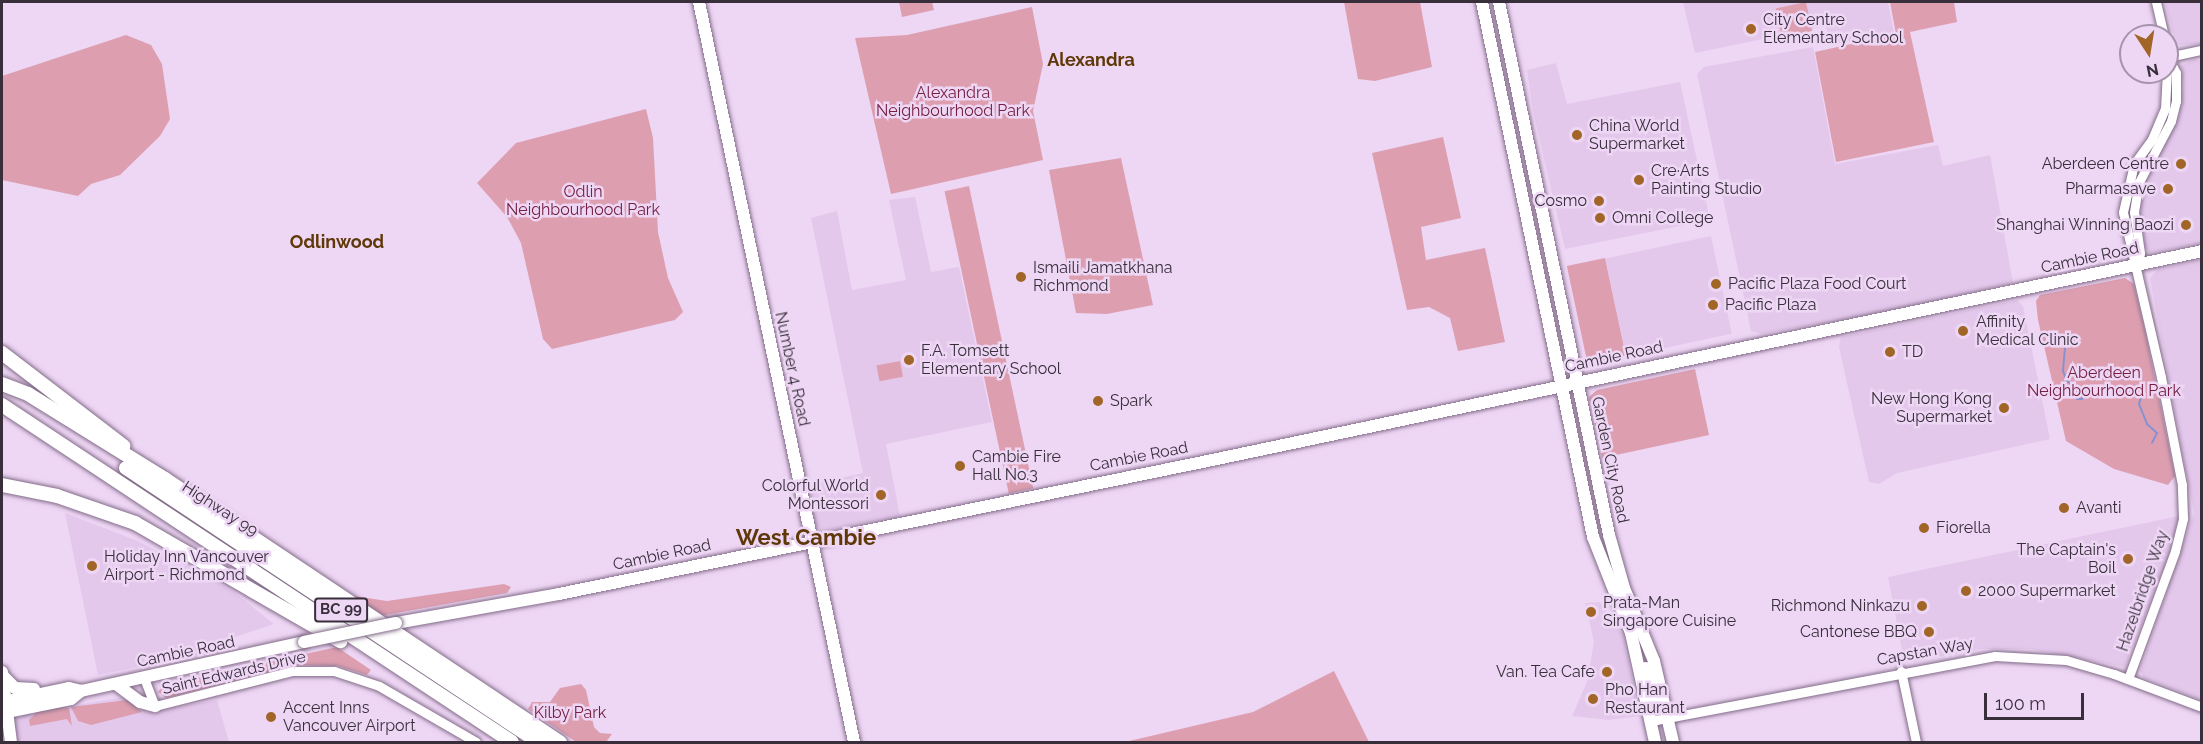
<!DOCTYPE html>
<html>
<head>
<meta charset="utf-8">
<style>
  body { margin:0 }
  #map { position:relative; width:2203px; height:744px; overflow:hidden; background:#eed6f5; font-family:Raleway,sans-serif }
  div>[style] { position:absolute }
  .built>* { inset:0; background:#e4c8ec; transform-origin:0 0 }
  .green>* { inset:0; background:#dd9fb0; transform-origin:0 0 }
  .stream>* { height:2px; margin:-1px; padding:0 1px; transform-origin:1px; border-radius:1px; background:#8891d0 }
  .roads { filter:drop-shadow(0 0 2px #826c88) drop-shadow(0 0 2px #826c88) }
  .minor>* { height:9px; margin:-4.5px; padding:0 4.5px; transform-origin:4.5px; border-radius:4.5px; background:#fff }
  .major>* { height:12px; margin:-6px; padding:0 6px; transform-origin:6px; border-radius:6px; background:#fff }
  .highway>* { height:14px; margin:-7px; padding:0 7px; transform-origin:7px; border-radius:7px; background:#fff }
  .bridges { filter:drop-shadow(0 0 2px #826c88) drop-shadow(0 0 2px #826c88) }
  .major-bridge>* { height:12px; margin:-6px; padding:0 6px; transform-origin:6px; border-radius:6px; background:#fff }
  .dots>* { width:16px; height:16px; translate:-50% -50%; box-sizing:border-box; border:3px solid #eed6f5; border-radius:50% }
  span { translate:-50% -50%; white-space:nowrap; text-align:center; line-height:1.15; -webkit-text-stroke:5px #eed6f5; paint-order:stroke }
  .shield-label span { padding:2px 4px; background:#eed6f5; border:2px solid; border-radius:4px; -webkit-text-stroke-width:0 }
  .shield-label { font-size:15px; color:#382f3b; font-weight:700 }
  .poi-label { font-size:16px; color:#382f3b }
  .left { translate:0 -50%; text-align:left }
  .right { translate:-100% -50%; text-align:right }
  .park-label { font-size:16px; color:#762041 }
  .street-label { font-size:16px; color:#382f3b }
  .neighbourhood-label { font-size:18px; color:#5f3808; font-weight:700 }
  .district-label { font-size:22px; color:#5f3808; font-weight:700 }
  .frame { position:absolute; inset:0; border:3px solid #382f3b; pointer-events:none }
  .north { position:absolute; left:2119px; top:24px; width:60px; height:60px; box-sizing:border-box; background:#eed6f5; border:2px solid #a593ab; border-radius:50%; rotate:168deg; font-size:16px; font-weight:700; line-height:24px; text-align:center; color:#382f3b }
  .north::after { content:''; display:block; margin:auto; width:21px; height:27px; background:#a16627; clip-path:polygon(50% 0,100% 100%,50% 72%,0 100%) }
  .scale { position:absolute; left:1984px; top:693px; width:100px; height:27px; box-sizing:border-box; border:3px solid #382f3b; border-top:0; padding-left:8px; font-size:18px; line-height:21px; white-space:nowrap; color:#382f3b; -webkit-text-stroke:4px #eed6f5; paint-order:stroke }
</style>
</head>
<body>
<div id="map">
  <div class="built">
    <i style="clip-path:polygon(1683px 2px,1888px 2px,1894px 32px,1830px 45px,1826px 26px,1695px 53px)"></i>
    <i style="clip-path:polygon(2165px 2px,2201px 2px,2201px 44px,2176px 45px)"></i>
    <i style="clip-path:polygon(1813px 47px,1835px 164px,1938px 145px,1943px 166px,1990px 155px,2013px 283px,1864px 316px,1761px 334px,1751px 331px,1697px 74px,1704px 67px)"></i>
    <i style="clip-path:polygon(2195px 59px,2201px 61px,2201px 243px,2150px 253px,2144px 246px,2140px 228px,2140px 199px,2149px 171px,2178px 118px,2184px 85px,2180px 66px)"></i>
    <i style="clip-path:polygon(1556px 63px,1567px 104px,1680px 82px,1710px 220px,1565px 249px,1533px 111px,1527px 70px)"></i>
    <i style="clip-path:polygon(915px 197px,931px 272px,959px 267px,992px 422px,886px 444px,900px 516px,821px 531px,816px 525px,807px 485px,863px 473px,811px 218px,837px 211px,852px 290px,906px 280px,889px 200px)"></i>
    <i style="left:1711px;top:236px;width:100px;height:108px;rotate:78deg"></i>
    <i style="clip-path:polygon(2201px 260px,2201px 700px,2144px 678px,2140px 671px,2194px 513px,2150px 278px,2157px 270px)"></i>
    <i style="clip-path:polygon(2017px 300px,2023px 306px,2050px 439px,1897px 473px,1879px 484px,1869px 482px,1839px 347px,1841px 337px)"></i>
    <i style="clip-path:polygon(65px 513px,138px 541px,234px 592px,274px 624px,199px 649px,200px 654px,98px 675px)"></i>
    <i style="clip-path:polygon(2179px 516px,2173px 545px,2125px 667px,2029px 649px,1979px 649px,1913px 662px,1903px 655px,1888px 577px)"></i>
    <i style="clip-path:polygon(1600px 602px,1623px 636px,1640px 716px,1609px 720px,1572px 716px,1587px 682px,1594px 642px,1585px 603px)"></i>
    <i style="clip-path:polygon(125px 697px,149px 712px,217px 700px,229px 742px,14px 742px,9px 723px,17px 715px)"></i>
  </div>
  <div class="green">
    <i style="clip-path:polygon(899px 2px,932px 2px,934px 10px,902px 17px)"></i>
    <i style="clip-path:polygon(1344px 2px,1420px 2px,1432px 67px,1375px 81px,1358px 79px)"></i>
    <i style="left:1806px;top:2px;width:30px;height:31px;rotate:78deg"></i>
    <i style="clip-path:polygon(1890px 2px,1954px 2px,1957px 22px,1910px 32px,1934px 142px,1836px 162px,1815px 52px,1896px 34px)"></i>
    <i style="clip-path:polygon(1032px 7px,1043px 64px,1033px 111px,1043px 160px,891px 194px,855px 38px,907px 35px)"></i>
    <i style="clip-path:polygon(126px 35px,151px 45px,162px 64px,170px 119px,160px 136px,120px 175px,91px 184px,78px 196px,2px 180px,2px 76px)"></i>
    <i style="clip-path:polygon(646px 109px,653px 138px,658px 232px,668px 278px,683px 312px,675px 320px,552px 349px,543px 339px,521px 243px,507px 217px,477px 183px,516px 143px)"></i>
    <i style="clip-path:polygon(1443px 137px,1461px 218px,1421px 227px,1426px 260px,1485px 248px,1505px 342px,1458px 351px,1450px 318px,1429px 307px,1407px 310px,1372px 153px)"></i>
    <i style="clip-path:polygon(1121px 158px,1153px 305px,1107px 314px,1076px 313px,1049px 170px)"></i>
    <i style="left:969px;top:186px;width:309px;height:25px;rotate:78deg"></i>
    <i style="left:1605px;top:258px;width:100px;height:39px;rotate:78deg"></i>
    <i style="clip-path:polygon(2125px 278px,2134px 284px,2145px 330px,2175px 476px,2168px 485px,2114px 469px,2066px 441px,2038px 320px,2036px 301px,2040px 295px)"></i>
    <i style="left:900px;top:361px;width:16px;height:24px;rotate:79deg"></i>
    <i style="clip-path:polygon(1695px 369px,1709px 435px,1602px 458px,1589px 397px,1597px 390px)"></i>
    <i style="clip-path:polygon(504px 584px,511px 587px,507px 593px,380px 616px,347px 595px,387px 601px)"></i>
    <i style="clip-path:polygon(337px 647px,371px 670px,367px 675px,338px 666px,298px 665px,166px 698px,158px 692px,164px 685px)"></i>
    <i style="clip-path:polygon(1334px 671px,1369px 742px,1125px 742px,1253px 712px)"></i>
    <i style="clip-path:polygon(581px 684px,586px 690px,594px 727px,600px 733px,612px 734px,606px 742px,576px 742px,528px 709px,532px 702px,550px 702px,560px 688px)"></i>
    <i style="clip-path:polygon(127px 700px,142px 712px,91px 725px,78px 721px,71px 707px)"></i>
    <i style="clip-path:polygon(62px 707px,69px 708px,72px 726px,67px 719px,30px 726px,29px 720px,37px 712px)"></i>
  </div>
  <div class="stream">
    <i style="left:2066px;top:336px;width:35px;rotate:95deg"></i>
    <i style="left:2063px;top:371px;width:11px;rotate:68deg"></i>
    <i style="left:2067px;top:381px;width:19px;rotate:36deg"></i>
    <i style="left:2082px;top:392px;width:7px;rotate:90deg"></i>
    <i style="left:2082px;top:399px;width:5px;rotate:180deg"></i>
    <i style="left:2145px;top:383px;width:22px;rotate:106deg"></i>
    <i style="left:2139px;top:404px;width:22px;rotate:68deg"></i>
    <i style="left:2147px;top:424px;width:13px;rotate:42deg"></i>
    <i style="left:2157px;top:433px;width:11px;rotate:117deg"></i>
  </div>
  <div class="roads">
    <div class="minor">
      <i style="left:2156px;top:2px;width:35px;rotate:77deg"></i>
      <i style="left:2168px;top:57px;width:35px;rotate:-12deg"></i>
      <i style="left:2137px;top:265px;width:12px;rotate:-76deg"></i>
      <i style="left:2140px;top:253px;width:41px;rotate:-98.3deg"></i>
      <i style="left:2134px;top:212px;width:30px;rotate:-81deg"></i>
      <i style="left:2139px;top:182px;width:69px;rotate:-62.3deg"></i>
      <i style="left:2171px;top:121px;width:21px;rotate:-76deg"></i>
      <i style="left:2176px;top:101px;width:28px;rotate:-90deg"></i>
      <i style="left:2176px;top:73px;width:18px;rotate:-117deg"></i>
      <i style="left:1901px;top:671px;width:73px;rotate:78.1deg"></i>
      <i style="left:144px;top:678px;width:30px;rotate:69deg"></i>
      <i style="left:155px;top:706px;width:141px;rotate:-14.3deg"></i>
      <i style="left:292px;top:671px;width:42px"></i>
      <i style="left:334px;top:671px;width:47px;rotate:18.4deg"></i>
      <i style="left:379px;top:686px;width:112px;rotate:30deg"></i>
      <i style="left:2128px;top:679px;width:136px;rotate:-69.8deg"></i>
      <i style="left:2175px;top:551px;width:34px;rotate:-76deg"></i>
      <i style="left:2183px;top:518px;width:33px;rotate:-92deg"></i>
      <i style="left:2182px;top:485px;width:110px;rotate:-101deg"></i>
      <i style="left:2161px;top:377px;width:169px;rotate:-103deg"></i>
      <i style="left:2123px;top:212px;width:49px;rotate:-77.1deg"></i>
      <i style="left:2134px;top:164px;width:31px;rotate:-54deg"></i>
      <i style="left:2152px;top:139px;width:33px;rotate:-67deg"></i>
      <i style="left:2165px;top:109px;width:37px;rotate:-87deg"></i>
      <i style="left:1651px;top:721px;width:350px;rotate:-10.7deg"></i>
      <i style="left:1995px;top:656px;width:71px;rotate:3.2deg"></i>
      <i style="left:2066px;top:660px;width:50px;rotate:16.3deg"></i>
      <i style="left:2114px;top:674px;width:94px;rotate:20.6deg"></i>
    </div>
    <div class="major">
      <i style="left:699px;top:2px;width:756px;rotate:78.17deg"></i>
      <i style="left:1482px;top:2px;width:546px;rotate:78.28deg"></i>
      <i style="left:1593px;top:537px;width:103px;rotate:68.4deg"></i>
      <i style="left:1631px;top:633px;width:112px;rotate:77.6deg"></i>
      <i style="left:1499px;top:2px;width:544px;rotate:78.34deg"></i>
      <i style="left:1609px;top:535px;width:55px;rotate:74.2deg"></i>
      <i style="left:1624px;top:588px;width:79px;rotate:67.7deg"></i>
      <i style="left:1654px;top:661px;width:83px;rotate:76.8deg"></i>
      <i style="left:396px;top:623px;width:166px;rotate:-10.1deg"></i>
      <i style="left:559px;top:594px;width:672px;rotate:-11.59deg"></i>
      <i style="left:1217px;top:459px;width:1007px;rotate:-11.92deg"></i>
      <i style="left:1646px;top:668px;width:39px;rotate:72deg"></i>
      <i style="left:2px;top:672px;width:71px;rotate:82.7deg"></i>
      <i style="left:2px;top:675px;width:18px;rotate:45deg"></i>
      <i style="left:15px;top:688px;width:19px;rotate:3deg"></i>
      <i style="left:116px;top:684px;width:30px;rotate:37deg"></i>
      <i style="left:140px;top:702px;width:16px;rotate:15deg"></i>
      <i style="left:2px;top:702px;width:68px;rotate:-11.8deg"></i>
      <i style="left:69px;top:688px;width:12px;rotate:14deg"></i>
      <i style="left:81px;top:691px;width:228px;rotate:-12.4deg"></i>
      <i style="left:2px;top:713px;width:70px;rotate:-11.5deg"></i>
      <i style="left:71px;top:699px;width:13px;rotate:-39deg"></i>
    </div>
    <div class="highway">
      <i style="left:2px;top:353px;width:153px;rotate:37.5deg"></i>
      <i style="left:2px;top:384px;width:28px;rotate:21deg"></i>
      <i style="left:28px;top:394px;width:161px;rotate:31.8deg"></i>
      <i style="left:165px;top:479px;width:475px;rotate:33.7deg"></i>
      <i style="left:2px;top:405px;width:611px;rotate:33.46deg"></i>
      <i style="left:126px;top:468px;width:496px;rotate:33.6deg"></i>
      <i style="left:2px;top:485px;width:56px;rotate:11.3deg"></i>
      <i style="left:57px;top:496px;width:83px;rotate:19.1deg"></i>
      <i style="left:135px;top:523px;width:237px;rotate:29.9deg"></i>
    </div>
  </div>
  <div class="bridges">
    <div class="major-bridge">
      <i style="left:304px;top:642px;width:94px;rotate:-11.7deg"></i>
    </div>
  </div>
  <div class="dots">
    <i style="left:1751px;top:29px;background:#a16627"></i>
    <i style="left:1577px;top:135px;background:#a16627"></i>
    <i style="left:2181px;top:164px;background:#a16627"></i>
    <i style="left:1639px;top:180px;background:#a16627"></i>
    <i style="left:2168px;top:189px;background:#a16627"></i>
    <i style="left:1599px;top:201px;background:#a16627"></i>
    <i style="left:1600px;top:218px;background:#a16627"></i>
    <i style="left:2186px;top:225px;background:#a16627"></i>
    <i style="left:1021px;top:277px;background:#a16627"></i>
    <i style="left:1716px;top:284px;background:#a16627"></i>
    <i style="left:1713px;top:305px;background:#a16627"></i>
    <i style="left:1963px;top:331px;background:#a16627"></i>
    <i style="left:1890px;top:352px;background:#a16627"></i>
    <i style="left:909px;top:360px;background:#a16627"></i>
    <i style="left:1098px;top:401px;background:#a16627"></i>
    <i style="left:2004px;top:408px;background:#a16627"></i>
    <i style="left:960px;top:466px;background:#a16627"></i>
    <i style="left:881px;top:495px;background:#a16627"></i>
    <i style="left:2064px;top:508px;background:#a16627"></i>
    <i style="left:1924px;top:528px;background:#a16627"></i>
    <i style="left:2128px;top:559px;background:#a16627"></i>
    <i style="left:92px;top:566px;background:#a16627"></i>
    <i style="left:1966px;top:591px;background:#a16627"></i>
    <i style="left:1922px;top:606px;background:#a16627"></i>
    <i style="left:1591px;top:612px;background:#a16627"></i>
    <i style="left:1929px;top:632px;background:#a16627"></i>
    <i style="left:1607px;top:672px;background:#a16627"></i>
    <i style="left:1593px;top:699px;background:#a16627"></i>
    <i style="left:271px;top:717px;background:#a16627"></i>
  </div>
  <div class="shield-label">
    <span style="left:341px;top:610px">BC 99</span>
  </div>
  <div class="poi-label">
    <span class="left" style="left:1763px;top:29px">City Centre<br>Elementary School</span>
    <span class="left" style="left:1589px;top:135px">China World<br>Supermarket</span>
    <span class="right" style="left:2169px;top:164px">Aberdeen Centre</span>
    <span class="left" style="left:1651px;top:180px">Cre·Arts<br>Painting Studio</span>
    <span class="right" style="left:2156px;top:189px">Pharmasave</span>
    <span class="right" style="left:1587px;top:201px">Cosmo</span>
    <span class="left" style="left:1612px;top:218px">Omni College</span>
    <span class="right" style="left:2174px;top:225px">Shanghai Winning Baozi</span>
    <span class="left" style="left:1033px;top:277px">Ismaili Jamatkhana<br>Richmond</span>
    <span class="left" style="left:1728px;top:284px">Pacific Plaza Food Court</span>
    <span class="left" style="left:1725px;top:305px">Pacific Plaza</span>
    <span class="left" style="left:1976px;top:331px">Affinity<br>Medical Clinic</span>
    <span class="left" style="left:921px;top:360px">F.A. Tomsett<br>Elementary School</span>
    <span class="left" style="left:1902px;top:352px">TD</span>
    <span class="right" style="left:1992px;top:408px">New Hong Kong<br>Supermarket</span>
    <span class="left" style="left:1110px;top:401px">Spark</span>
    <span class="left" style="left:972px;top:466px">Cambie Fire<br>Hall No.3</span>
    <span class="right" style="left:869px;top:495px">Colorful World<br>Montessori</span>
    <span class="left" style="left:2076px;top:508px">Avanti</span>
    <span class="left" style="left:1936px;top:528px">Fiorella</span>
    <span class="right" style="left:2116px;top:559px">The Captain's<br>Boil</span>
    <span class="left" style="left:104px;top:566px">Holiday Inn Vancouver<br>Airport - Richmond</span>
    <span class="left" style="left:1978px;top:591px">2000 Supermarket</span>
    <span class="left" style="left:1603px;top:612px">Prata-Man<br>Singapore Cuisine</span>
    <span class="right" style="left:1910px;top:606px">Richmond Ninkazu</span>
    <span class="right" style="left:1917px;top:632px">Cantonese BBQ</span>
    <span class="right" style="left:1595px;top:672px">Van. Tea Cafe</span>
    <span class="left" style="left:1605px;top:699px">Pho Han<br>Restaurant</span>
    <span class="left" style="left:283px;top:717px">Accent Inns<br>Vancouver Airport</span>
  </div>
  <div class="park-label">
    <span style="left:953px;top:102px">Alexandra<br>Neighbourhood Park</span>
    <span style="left:583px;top:201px">Odlin<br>Neighbourhood Park</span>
    <span style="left:2104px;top:382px">Aberdeen<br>Neighbourhood Park</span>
    <span style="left:570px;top:713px">Kilby Park</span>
  </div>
  <div class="street-label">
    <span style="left:2090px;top:258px;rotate:-12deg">Cambie Road</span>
    <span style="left:1614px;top:357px;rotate:-12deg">Cambie Road</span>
    <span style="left:792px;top:369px;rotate:78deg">Number 4 Road</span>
    <span style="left:1139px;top:457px;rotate:-11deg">Cambie Road</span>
    <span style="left:1610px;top:460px;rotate:78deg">Garden City Road</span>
    <span style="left:220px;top:509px;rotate:33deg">Highway 99</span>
    <span style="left:662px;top:555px;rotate:-12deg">Cambie Road</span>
    <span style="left:2143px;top:591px;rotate:-71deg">Hazelbridge Way</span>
    <span style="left:186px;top:652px;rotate:-12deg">Cambie Road</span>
    <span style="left:1925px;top:652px;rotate:-10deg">Capstan Way</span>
    <span style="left:234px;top:673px;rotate:-13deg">Saint Edwards Drive</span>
  </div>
  <div class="neighbourhood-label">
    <span style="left:1091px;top:60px">Alexandra</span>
    <span style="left:337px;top:242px">Odlinwood</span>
  </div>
  <div class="district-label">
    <span style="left:806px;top:538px">West Cambie</span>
  </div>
  <div class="frame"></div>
  <div class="north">N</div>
  <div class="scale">100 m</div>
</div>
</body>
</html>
